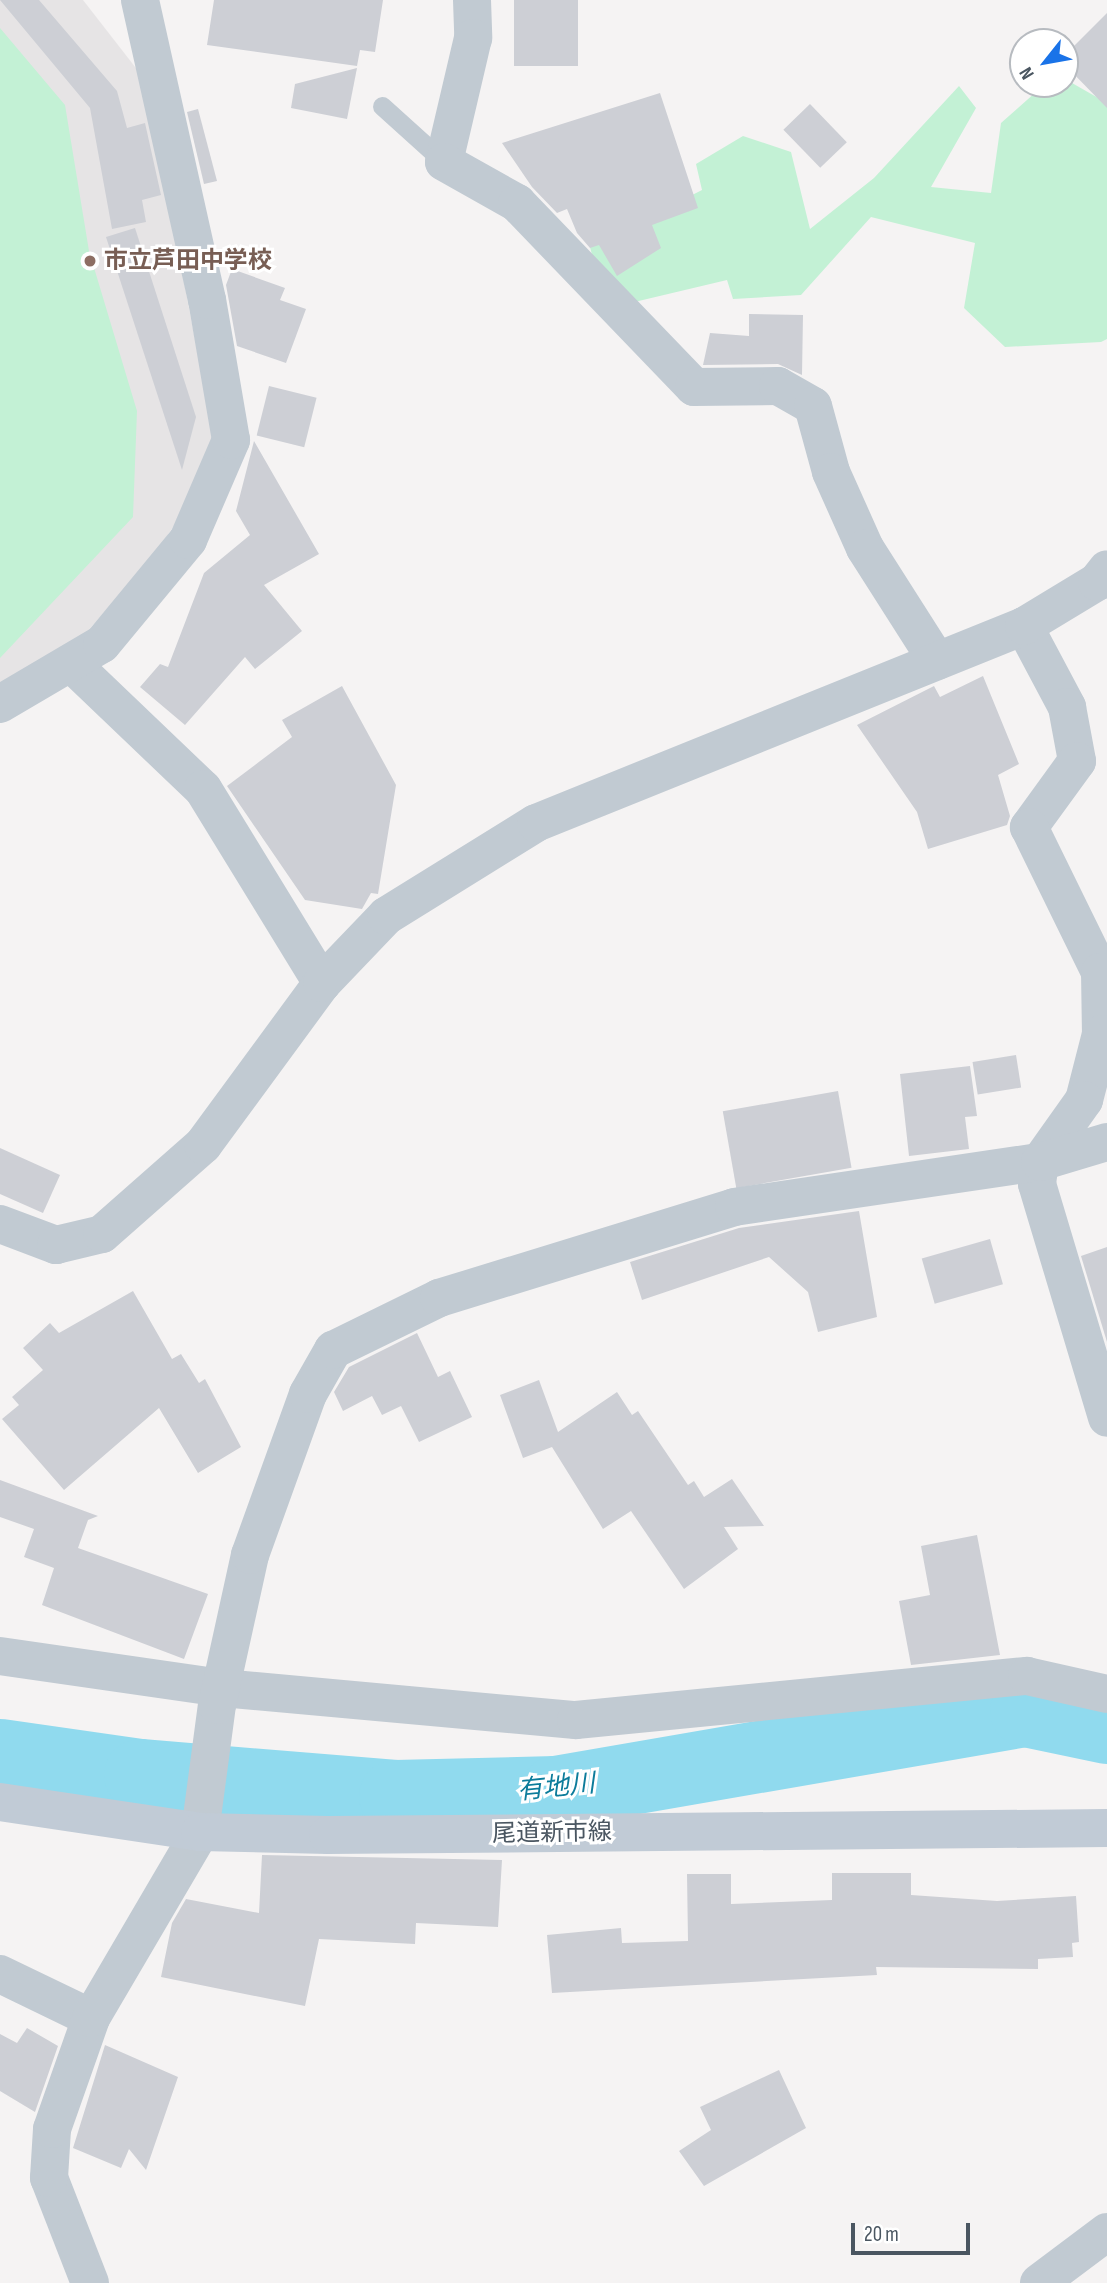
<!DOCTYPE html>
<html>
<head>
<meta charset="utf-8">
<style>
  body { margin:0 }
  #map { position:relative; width:1107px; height:2283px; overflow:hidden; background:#f5f3f3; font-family:"Sofia Sans Condensed","Noto Sans JP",sans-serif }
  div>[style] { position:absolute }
  .education>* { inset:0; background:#e6e4e5 }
  .green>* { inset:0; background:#c3f1d5 }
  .river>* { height:72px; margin:-36px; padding:0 36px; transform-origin:36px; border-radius:36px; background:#90daee }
  .building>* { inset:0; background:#cdcfd5; transform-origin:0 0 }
  .service>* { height:19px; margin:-9.5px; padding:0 9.5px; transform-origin:9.5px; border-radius:9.5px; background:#c1cad2 }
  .minor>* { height:38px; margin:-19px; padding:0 19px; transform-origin:19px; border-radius:19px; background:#c1cad2 }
  .secondary>* { height:38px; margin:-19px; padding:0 19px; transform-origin:19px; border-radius:19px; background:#c1cbd6 }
  .dots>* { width:19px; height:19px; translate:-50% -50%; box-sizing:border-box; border:4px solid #fff; border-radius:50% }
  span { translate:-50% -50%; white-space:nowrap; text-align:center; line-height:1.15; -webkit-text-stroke:6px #fff; paint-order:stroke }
  .education-label { font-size:24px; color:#785e54; font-weight:700 }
  .left { translate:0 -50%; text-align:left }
  .street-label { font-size:24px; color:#4a5661 }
  .water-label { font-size:26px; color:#0c7c9b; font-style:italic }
  .north { position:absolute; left:1009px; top:28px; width:70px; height:70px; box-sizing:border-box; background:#fff; border:2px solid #b7bbc0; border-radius:50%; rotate:239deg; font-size:19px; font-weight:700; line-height:28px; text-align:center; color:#4a5661 }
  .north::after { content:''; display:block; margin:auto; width:24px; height:32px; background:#1a73e8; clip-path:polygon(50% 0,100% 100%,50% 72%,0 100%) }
  .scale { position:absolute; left:851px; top:2223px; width:119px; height:32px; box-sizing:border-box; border:4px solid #4a5661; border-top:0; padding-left:9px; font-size:21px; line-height:24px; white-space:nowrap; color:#4a5661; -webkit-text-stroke:5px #fff; paint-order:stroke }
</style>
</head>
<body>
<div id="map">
  <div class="education">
    <i style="clip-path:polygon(0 0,83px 0,146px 81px,214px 440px,199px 489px,154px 555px,60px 663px,0 693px)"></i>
  </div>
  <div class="green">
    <i style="clip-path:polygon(0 28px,65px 105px,89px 251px,137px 411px,133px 517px,0 658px)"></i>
    <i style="clip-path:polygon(1065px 79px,1107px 103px,1107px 339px,1101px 342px,1005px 347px,964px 308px,975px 243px,871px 217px,801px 295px,733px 299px,727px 280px,626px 304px,597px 274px,590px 247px,702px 190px,696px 164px,743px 136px,791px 152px,810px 229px,874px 178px,959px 86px,976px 108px,931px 187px,991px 193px,1001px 123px,1045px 84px,1065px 84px)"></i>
  </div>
  <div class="river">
    <i style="left:0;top:1755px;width:141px;rotate:8.1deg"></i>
    <i style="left:140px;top:1775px;width:256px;rotate:4.7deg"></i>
    <i style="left:395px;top:1796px;width:161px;rotate:-1.4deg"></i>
    <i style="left:556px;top:1792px;width:477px;rotate:-9.8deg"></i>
    <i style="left:1026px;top:1711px;width:83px;rotate:11.9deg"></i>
  </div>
  <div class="building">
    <i style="clip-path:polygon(0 0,39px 0,117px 91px,127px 128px,145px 123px,161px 195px,142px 200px,146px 222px,112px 229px,90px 108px)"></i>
    <i style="clip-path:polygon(214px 0,383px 0,375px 52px,360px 50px,357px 66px,207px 45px)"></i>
    <i style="left:514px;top:0;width:64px;height:66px"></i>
    <i style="clip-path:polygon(1107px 13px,1107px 108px,1065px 65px,1065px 55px)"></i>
    <i style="clip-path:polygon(357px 68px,347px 119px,291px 108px,295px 84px)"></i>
    <i style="clip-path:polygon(660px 93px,698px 208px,652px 225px,661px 248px,617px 276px,599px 245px,590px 248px,577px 233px,567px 209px,557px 213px,532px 187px,502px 143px)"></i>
    <i style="left:810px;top:104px;width:53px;height:37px;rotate:46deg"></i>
    <i style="clip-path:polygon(198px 109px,217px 181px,204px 184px,187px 112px)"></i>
    <i style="clip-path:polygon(135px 228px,196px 417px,182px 470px,106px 237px)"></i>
    <i style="clip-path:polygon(232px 269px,285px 288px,280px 300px,306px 309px,286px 363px,237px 346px,226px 285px)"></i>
    <i style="clip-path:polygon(749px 314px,803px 315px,802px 375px,778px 364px,703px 365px,710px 333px,749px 336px)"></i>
    <i style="left:269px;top:386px;width:49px;height:51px;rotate:14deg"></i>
    <i style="clip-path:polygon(254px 441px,319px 554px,264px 585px,302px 631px,255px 669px,245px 657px,185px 725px,140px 687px,160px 664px,168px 667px,204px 573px,250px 535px,236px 511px)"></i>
    <i style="clip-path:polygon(983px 676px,1019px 764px,998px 775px,1010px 816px,1007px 825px,928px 849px,917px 812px,857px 725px,934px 686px,940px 697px)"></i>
    <i style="clip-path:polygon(342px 686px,396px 785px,378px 894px,371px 893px,362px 909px,305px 900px,227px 786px,292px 737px,282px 720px)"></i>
    <i style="left:1016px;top:1055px;width:33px;height:44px;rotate:81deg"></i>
    <i style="clip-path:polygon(970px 1066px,977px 1116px,965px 1117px,969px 1149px,909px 1156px,900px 1074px)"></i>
    <i style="left:838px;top:1091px;width:78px;height:117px;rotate:80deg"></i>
    <i style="clip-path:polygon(0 1148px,60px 1175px,43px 1213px,0 1194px)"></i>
    <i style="clip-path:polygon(859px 1211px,877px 1317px,818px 1332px,808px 1292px,769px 1257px,642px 1300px,630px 1262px,739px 1228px)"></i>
    <i style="left:990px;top:1239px;width:47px;height:71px;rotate:74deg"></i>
    <i style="clip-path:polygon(1107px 1247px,1107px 1342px,1081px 1256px)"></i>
    <i style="clip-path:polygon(133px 1291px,172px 1359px,181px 1354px,199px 1383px,205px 1379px,241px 1447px,198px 1473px,159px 1408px,64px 1490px,2px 1419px,19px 1405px,12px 1397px,43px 1370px,23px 1348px,50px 1323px,59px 1333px)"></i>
    <i style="clip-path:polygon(417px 1333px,438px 1377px,450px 1371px,472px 1417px,419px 1442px,401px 1406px,382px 1415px,372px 1396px,343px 1411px,334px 1392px,349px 1367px)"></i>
    <i style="clip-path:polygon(539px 1380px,558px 1432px,617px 1392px,632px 1415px,638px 1411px,688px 1485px,694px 1481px,704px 1497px,732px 1479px,764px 1526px,724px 1527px,738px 1549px,684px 1589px,631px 1511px,603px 1529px,552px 1447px,523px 1458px,500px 1395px)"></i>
    <i style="clip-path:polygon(0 1480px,98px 1516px,88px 1520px,78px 1548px,208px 1594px,184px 1659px,42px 1605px,54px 1568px,24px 1557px,34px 1529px,0 1517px)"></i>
    <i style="clip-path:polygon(977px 1535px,1000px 1655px,911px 1665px,899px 1601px,930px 1595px,921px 1546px)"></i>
    <i style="clip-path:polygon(262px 1855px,502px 1860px,498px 1927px,416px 1923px,415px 1944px,319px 1939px,305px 2006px,161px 1977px,172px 1923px,186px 1899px,259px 1913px)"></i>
    <i style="clip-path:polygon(832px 1873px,911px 1873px,911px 1895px,997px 1901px,1076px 1896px,1079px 1942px,1072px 1943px,1073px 1957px,1038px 1959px,1038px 1969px,876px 1967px,877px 1975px,552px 1993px,547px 1935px,621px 1928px,622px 1943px,688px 1941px,687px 1874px,731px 1874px,731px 1904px,832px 1900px)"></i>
    <i style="clip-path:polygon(27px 2028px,58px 2046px,35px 2112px,0 2091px,0 2034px,17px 2043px)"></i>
    <i style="clip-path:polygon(105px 2045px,178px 2077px,146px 2170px,129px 2149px,121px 2168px,73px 2148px)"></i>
    <i style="clip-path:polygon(779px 2070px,806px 2128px,704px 2186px,679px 2151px,711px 2130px,700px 2107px)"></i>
  </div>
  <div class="service">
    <i style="left:382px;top:106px;width:84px;rotate:42.1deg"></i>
  </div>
  <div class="minor">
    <i style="left:472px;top:0;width:38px;rotate:88deg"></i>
    <i style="left:473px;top:38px;width:127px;rotate:103.2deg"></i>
    <i style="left:444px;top:162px;width:84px;rotate:29.3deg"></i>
    <i style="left:517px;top:203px;width:255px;rotate:46.1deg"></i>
    <i style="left:694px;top:387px;width:84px;rotate:-0.7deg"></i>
    <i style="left:778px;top:386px;width:40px;rotate:29.7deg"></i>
    <i style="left:813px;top:406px;width:68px;rotate:74.7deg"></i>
    <i style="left:831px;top:472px;width:83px;rotate:65.9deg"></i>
    <i style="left:865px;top:548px;width:134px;rotate:57.5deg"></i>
    <i style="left:1024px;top:626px;width:92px;rotate:62deg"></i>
    <i style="left:1067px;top:707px;width:55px;rotate:79.5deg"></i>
    <i style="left:1077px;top:761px;width:82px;rotate:126deg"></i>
    <i style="left:1029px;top:827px;width:161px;rotate:63.9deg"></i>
    <i style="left:1100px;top:972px;width:62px;rotate:89.1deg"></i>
    <i style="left:1101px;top:1034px;width:68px;rotate:104.4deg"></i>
    <i style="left:1084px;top:1100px;width:76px;rotate:125.4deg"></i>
    <i style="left:1040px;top:1162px;width:22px;rotate:98deg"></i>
    <i style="left:1037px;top:1184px;width:244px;rotate:73.3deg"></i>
    <i style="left:72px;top:664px;width:181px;rotate:43.7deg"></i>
    <i style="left:203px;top:789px;width:228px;rotate:58.5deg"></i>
    <i style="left:0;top:704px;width:118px;rotate:-30.5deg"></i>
    <i style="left:102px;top:644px;width:135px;rotate:-50.4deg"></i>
    <i style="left:188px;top:540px;width:109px;rotate:-66.7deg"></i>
    <i style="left:231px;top:440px;width:142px;rotate:-99.7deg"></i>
    <i style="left:207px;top:300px;width:307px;rotate:-102.6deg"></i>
    <i style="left:0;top:1224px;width:60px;rotate:20.6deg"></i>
    <i style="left:56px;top:1245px;width:47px;rotate:-13.4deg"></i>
    <i style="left:102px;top:1234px;width:135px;rotate:-41.4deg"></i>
    <i style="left:203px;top:1145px;width:201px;rotate:-53.7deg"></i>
    <i style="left:322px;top:983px;width:93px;rotate:-46.3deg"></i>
    <i style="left:386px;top:916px;width:176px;rotate:-31.8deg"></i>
    <i style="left:536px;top:823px;width:526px;rotate:-21.98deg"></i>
    <i style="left:1024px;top:626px;width:85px;rotate:-31.1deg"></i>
    <i style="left:1097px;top:582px;width:16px;rotate:-52deg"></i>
    <i style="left:0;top:1656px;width:224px;rotate:8.2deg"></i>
    <i style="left:222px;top:1688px;width:355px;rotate:5.2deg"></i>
    <i style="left:576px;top:1720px;width:453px;rotate:-5.6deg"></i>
    <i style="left:1027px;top:1676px;width:82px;rotate:12.7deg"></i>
    <i style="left:0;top:1974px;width:101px;rotate:25.8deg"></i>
    <i style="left:90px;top:2283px;width:113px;rotate:-111.3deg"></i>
    <i style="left:49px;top:2178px;width:49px;rotate:-86.5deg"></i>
    <i style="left:52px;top:2129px;width:118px;rotate:-70.6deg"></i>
    <i style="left:91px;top:2018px;width:216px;rotate:-59.6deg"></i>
    <i style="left:200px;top:1832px;width:128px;rotate:-82.4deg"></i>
    <i style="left:217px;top:1705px;width:154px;rotate:-77.6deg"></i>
    <i style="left:250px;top:1555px;width:171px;rotate:-70.2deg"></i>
    <i style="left:308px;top:1394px;width:51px;rotate:-60.4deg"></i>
    <i style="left:333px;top:1350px;width:118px;rotate:-26.1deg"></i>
    <i style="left:439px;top:1298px;width:309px;rotate:-17.1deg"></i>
    <i style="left:734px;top:1207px;width:309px;rotate:-8.4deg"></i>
    <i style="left:1040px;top:1162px;width:70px;rotate:-16.6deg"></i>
    <i style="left:1039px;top:2283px;width:85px;rotate:-36.9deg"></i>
  </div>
  <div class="secondary">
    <i style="left:0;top:1802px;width:202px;rotate:8.5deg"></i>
    <i style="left:200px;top:1832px;width:128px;rotate:1.3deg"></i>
    <i style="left:328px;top:1835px;width:779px;rotate:-0.51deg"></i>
  </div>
  <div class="dots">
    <i style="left:90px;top:261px;background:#8d6e63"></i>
  </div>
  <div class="education-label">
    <span class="left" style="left:104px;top:261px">市立芦田中学校</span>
  </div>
  <div class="street-label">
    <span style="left:552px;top:1833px;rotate:-1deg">尾道新市線</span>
  </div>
  <div class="water-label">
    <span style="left:556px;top:1788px;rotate:-6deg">有地川</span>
  </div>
  <div class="north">N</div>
  <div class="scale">20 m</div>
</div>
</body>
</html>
